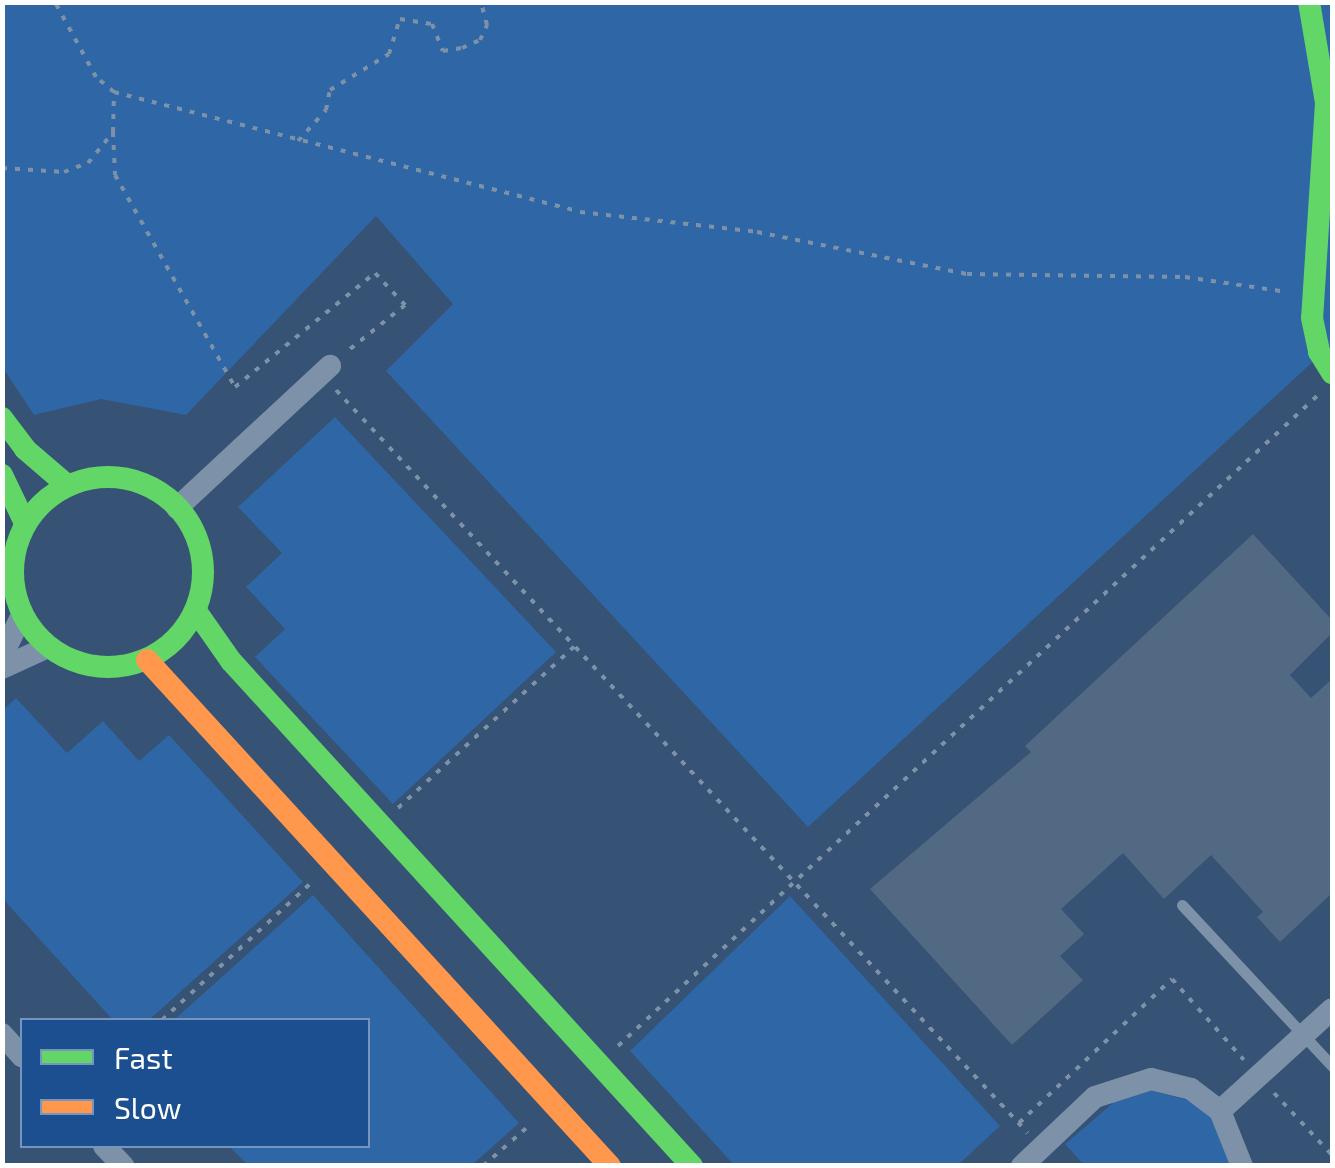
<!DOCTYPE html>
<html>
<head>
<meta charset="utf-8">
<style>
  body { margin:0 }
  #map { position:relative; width:1335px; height:1168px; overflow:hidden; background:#365274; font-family:"Exo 2",sans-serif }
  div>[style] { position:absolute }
  .green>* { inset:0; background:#2f66a5 }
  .building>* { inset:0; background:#526984 }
  .path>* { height:4px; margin-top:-2px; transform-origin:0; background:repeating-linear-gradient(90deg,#7d92a8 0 5px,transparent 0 13px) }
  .lane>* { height:11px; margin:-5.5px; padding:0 5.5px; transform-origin:5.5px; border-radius:5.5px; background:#7d92a8 }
  .street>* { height:22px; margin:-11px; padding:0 11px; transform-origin:11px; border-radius:11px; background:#7d92a8 }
  .fast>* { height:22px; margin:-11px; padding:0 11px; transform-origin:11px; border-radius:11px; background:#63d668 }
  .fast>.ring { margin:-11px; padding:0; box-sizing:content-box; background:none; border:22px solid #63d668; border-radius:50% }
  .slow>* { height:22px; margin:-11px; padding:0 11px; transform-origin:11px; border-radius:11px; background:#ff974d }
  span { translate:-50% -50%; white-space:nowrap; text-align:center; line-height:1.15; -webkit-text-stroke:9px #1b4f8f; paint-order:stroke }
  .frame { position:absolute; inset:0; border:5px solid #fff; pointer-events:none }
  .legend { position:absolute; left:20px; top:1018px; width:350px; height:130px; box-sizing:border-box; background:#1b4f8f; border:2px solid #7695bc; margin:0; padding:12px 18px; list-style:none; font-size:30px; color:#fff }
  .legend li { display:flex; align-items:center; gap:20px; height:50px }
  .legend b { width:50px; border:2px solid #7695bc }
</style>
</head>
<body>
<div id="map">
  <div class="green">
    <i style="clip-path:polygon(2px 3px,1332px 3px,1332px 344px,808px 827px,386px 371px,453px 304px,376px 216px,186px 415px,101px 399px,34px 415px,3px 368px)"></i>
    <i style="clip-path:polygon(335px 417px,556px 652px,393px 804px,255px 657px,285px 629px,246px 587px,282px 553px,238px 507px)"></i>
    <i style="clip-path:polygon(16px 698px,67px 753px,103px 721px,139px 761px,169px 735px,303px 882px,149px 1020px,113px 1020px,3px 899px,3px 710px)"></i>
    <i style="clip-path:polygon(313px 895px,519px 1123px,472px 1165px,248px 1165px,229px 1146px,368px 1146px,368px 1020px,174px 1020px)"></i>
    <i style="clip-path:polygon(790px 896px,1000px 1126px,958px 1165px,734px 1165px,630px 1051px)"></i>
    <i style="clip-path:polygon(1149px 1090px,1199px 1103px,1221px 1127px,1230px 1165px,1084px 1165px,1065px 1144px,1120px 1097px)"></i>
  </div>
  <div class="building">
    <i style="clip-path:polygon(1253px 534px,1332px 620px,1332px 633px,1290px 675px,1311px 698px,1332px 679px,1332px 893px,1280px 942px,1257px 917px,1263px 912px,1211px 855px,1164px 899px,1123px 853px,1061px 909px,1084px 934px,1060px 956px,1083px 980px,1012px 1045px,870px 889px,1031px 752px,1025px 746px)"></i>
  </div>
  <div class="path">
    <i style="left:114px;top:92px;width:481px;rotate:14.4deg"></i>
    <i style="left:580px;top:212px;width:178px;rotate:6.4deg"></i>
    <i style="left:757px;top:232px;width:214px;rotate:11.3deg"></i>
    <i style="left:967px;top:274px;width:218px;rotate:0.8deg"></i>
    <i style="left:1185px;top:277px;width:104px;rotate:8.3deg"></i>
    <i style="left:113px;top:132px;width:43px;rotate:87.3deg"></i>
    <i style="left:115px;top:175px;width:244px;rotate:60.5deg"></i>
    <i style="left:235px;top:387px;width:181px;rotate:-39.2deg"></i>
    <i style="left:375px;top:273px;width:44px;rotate:46.8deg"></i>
    <i style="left:405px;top:305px;width:77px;rotate:141.3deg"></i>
    <i style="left:298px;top:141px;width:42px;rotate:-47.9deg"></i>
    <i style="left:326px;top:110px;width:20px;rotate:-79deg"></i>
    <i style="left:330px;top:90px;width:69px;rotate:-31.4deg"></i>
    <i style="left:389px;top:54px;width:37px;rotate:-73deg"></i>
    <i style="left:400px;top:19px;width:32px;rotate:9deg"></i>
    <i style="left:432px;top:24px;width:29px;rotate:68deg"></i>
    <i style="left:443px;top:51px;width:19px;rotate:-9deg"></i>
    <i style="left:462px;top:48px;width:20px;rotate:-24deg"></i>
    <i style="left:480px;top:40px;width:17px;rotate:-65deg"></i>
    <i style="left:487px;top:25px;width:24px;rotate:-105deg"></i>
    <i style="left:2px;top:168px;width:62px;rotate:3.7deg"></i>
    <i style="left:64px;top:172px;width:26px;rotate:-21deg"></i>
    <i style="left:88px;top:163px;width:40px;rotate:-51deg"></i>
    <i style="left:113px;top:132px;width:40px;rotate:-88.6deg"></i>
    <i style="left:114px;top:92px;width:23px;rotate:-140deg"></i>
    <i style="left:96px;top:77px;width:85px;rotate:-118.7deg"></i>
    <i style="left:336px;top:390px;width:1015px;rotate:47.04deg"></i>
    <i style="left:398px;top:808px;width:240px;rotate:-42.5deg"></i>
    <i style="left:162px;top:1020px;width:202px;rotate:-42.6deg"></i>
    <i style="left:618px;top:1046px;width:956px;rotate:-42.92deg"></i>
    <i style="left:1274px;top:1093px;width:85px;rotate:46.9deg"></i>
    <i style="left:1019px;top:1123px;width:210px;rotate:-43.3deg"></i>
    <i style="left:1172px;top:979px;width:108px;rotate:48.4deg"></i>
    <i style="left:483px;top:1166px;width:64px;rotate:-41.2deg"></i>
  </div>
  <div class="lane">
    <i style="left:1182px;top:905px;width:220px;rotate:47deg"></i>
  </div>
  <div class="street">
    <i style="left:177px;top:508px;width:209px;rotate:-42.9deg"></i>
    <i style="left:2px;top:656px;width:46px;rotate:-64deg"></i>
    <i style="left:2px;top:668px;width:51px;rotate:-24.5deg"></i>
    <i style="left:2px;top:1034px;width:30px;rotate:48deg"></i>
    <i style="left:1220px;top:1111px;width:151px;rotate:-42.3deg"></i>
    <i style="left:104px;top:1146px;width:28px;rotate:46deg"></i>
    <i style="left:1022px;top:1166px;width:100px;rotate:-43.4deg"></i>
    <i style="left:1095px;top:1097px;width:59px;rotate:-17.8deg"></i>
    <i style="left:1151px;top:1079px;width:41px;rotate:14deg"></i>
    <i style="left:1191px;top:1089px;width:36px;rotate:37deg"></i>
    <i style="left:1220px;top:1111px;width:59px;rotate:68.2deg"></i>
  </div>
  <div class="fast">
    <i style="left:1309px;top:2px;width:102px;rotate:80.4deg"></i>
    <i style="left:1326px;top:103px;width:215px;rotate:93.7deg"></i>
    <i style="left:1312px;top:318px;width:35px;rotate:78deg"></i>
    <i style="left:1319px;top:352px;width:25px;rotate:58deg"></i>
    <i style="left:2px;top:418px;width:39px;rotate:53deg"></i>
    <i style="left:25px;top:449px;width:55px;rotate:40.6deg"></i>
    <i style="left:2px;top:475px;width:53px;rotate:64.4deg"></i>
    <i class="ring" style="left:13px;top:477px;width:168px;height:168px"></i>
    <i style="left:196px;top:611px;width:61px;rotate:55deg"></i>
    <i style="left:231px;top:661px;width:684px;rotate:47.61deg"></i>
  </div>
  <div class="slow">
    <i style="left:147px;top:660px;width:686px;rotate:47.54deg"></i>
  </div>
  <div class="frame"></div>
  <ul class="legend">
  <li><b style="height:12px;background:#63d668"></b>Fast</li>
  <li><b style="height:12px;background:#ff974d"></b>Slow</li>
  </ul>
</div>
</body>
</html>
